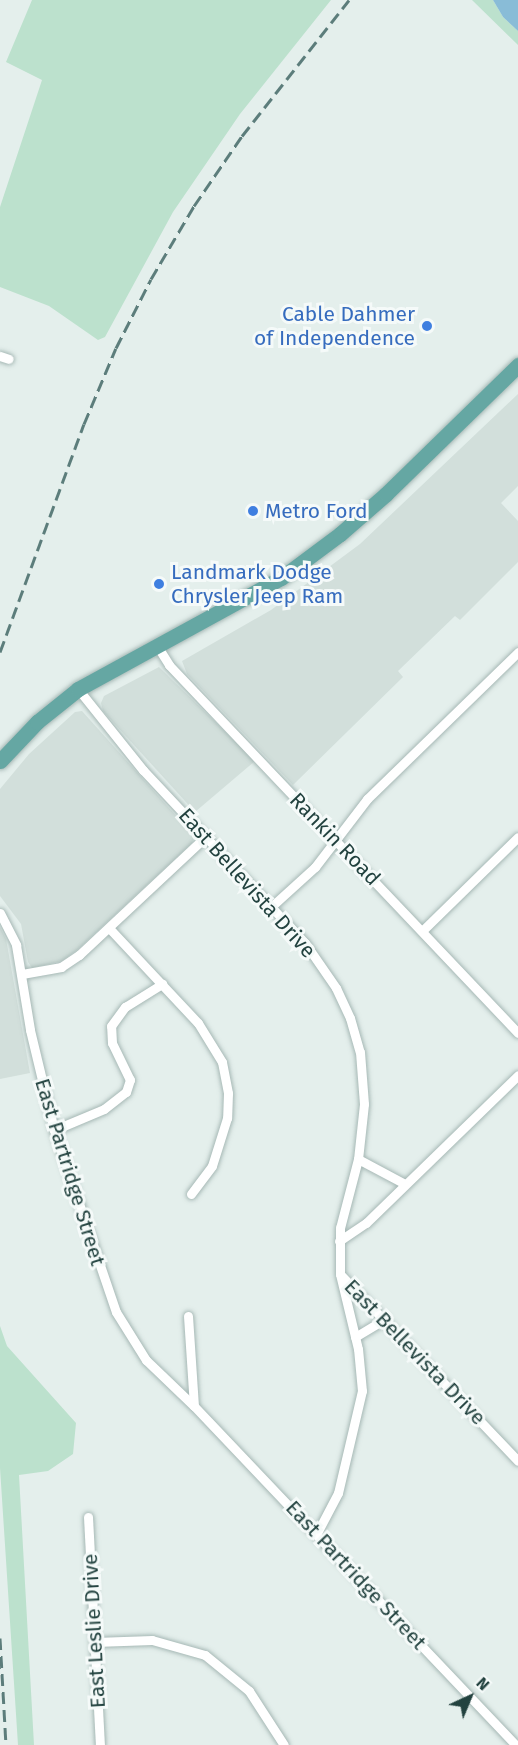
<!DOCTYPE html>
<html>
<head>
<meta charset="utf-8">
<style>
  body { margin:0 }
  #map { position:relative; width:518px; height:1745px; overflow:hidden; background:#e4efec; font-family:"Fira Sans",sans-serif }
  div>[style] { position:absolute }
  .built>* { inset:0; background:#d2dfdb }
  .green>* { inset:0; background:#bce1cd }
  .water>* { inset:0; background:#89bcd7 }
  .roads { filter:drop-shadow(0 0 2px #a6b8b5) drop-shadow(0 0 2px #a6b8b5) }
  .street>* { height:9px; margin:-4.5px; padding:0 4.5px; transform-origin:4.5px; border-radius:4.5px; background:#fff }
  .primary>* { height:15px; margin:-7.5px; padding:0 7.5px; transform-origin:7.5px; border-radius:7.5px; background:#65a7a3 }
  .rail>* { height:3px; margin-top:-1.5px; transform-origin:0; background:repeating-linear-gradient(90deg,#5c7d7b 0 12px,transparent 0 18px) }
  .dots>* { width:16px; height:16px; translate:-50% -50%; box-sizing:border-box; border:3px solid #f5faf9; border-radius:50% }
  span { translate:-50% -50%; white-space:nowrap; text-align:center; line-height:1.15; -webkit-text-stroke:6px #f5faf9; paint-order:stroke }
  .shop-label { font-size:21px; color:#366cbe }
  .right { translate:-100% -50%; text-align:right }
  .left { translate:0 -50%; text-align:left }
  .street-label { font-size:21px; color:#22423f }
  .north { position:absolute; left:440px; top:1667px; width:60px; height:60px; -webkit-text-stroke:4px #f5faf9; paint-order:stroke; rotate:44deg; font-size:16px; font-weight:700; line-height:24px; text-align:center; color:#22423f }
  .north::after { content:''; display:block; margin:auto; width:21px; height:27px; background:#22423f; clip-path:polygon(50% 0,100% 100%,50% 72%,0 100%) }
</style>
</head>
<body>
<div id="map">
  <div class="built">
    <i style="clip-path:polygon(518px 394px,518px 486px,501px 503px,518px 521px,518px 562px,460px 620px,455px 616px,398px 671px,403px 677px,293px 785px,187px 674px,182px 661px,271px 610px,360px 544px)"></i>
    <i style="clip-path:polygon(159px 667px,255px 761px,195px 812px,103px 711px,101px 703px,104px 696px)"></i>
    <i style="clip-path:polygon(82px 711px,194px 836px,192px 843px,77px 950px,62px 961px,32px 968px,28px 962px,21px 924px,0 896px,0 789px,29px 754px,75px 712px)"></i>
    <i style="clip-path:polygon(0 927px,6px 939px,30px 1073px,0 1079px)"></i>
  </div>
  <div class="green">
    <i style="clip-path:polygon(32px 0,331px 0,240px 114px,173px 212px,105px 337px,98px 340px,49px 306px,0 287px,0 207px,42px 80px,6px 62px)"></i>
    <i style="clip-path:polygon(472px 0,493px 0,503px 17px,518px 31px,518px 45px)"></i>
    <i style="clip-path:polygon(0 1326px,7px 1346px,76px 1423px,73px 1454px,48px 1471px,19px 1475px,34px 1745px,18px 1745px,0 1468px)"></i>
  </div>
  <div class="water">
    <i style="clip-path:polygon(493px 0,518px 0,518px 31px,503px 17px)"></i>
  </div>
  <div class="roads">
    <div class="street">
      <i style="left:0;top:356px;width:9px;rotate:18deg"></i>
      <i style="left:156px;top:644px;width:25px;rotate:58deg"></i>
      <i style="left:169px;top:665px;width:507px;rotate:46.52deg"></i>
      <i style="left:78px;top:689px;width:104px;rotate:51.3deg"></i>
      <i style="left:143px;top:770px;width:237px;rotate:46.9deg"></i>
      <i style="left:305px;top:943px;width:55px;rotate:55.4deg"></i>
      <i style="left:336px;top:988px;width:33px;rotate:65deg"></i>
      <i style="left:350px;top:1018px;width:35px;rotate:74deg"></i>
      <i style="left:360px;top:1052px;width:52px;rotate:85.6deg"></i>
      <i style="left:364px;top:1104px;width:55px;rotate:96.2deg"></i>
      <i style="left:358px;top:1159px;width:71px;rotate:104.6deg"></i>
      <i style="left:340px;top:1228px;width:46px;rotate:90deg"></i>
      <i style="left:340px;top:1274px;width:258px;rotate:46.4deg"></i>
      <i style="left:272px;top:906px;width:58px;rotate:-42.2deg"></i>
      <i style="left:315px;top:867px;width:86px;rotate:-52.6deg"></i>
      <i style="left:367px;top:799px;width:211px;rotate:-44.2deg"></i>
      <i style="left:0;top:913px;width:36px;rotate:63deg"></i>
      <i style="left:16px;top:945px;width:86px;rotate:80.6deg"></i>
      <i style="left:30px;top:1030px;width:103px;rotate:76.5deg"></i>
      <i style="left:54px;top:1130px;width:192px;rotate:71.2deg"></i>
      <i style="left:116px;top:1312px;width:57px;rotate:58deg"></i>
      <i style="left:146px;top:1360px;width:66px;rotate:43.8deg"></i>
      <i style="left:109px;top:928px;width:130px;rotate:46.9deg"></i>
      <i style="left:198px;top:1023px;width:46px;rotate:58.4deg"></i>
      <i style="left:222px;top:1062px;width:32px;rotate:79deg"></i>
      <i style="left:228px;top:1093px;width:25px;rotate:92deg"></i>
      <i style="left:227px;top:1118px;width:50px;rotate:107.4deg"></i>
      <i style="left:212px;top:1166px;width:35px;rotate:127deg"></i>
      <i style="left:422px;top:931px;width:134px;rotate:-44.4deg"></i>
      <i style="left:22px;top:974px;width:40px;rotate:-10deg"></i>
      <i style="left:61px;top:967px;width:22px;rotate:-34deg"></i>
      <i style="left:79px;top:955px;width:174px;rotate:-43.1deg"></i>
      <i style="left:54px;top:1130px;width:54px;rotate:-22.8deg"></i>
      <i style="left:104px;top:1109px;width:28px;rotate:-38deg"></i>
      <i style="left:126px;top:1092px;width:13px;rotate:-72deg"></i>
      <i style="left:130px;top:1080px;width:41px;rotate:-115.9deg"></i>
      <i style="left:112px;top:1043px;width:17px;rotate:-93deg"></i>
      <i style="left:111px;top:1026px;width:24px;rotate:-54deg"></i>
      <i style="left:125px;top:1007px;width:44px;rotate:-31.9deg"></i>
      <i style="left:358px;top:1159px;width:53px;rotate:28deg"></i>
      <i style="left:339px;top:1241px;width:32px;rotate:-34deg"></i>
      <i style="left:366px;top:1223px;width:212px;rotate:-44.2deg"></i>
      <i style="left:188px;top:1316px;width:90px;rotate:86.2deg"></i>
      <i style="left:194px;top:1406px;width:468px;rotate:46.5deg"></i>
      <i style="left:355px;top:1337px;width:35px;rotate:-31deg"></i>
      <i style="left:88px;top:1517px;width:228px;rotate:87deg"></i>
      <i style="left:317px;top:1533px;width:45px;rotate:-62.3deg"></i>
      <i style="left:338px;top:1493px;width:105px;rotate:-76.8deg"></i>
      <i style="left:362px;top:1391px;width:42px;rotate:-95.4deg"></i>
      <i style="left:358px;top:1349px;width:77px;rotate:-103.5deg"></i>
      <i style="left:95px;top:1642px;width:57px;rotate:-2deg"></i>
      <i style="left:152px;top:1640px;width:55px;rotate:15.8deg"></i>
      <i style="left:205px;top:1655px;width:57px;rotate:39.3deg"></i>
      <i style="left:249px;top:1691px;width:64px;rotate:57.1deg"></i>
    </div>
    <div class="primary">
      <i style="left:0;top:761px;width:54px;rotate:-46.5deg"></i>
      <i style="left:37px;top:722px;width:53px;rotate:-38.8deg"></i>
      <i style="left:78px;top:689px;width:231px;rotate:-28.7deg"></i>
      <i style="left:281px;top:578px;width:74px;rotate:-36.7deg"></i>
      <i style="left:340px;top:534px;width:61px;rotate:-41deg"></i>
      <i style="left:386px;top:494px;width:185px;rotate:-44.3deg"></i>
    </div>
  </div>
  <div class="rail">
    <i style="left:0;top:652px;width:243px;rotate:-69.8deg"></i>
    <i style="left:84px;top:424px;width:82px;rotate:-67.2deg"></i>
    <i style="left:116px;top:348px;width:77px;rotate:-63.1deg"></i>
    <i style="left:151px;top:279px;width:85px;rotate:-59.5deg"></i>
    <i style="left:194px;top:206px;width:85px;rotate:-55.6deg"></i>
    <i style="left:242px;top:136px;width:173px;rotate:-51.8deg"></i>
    <i style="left:0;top:1638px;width:107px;rotate:86.8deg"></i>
  </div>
  <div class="dots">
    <i style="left:427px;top:326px;background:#3f7fe0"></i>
    <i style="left:253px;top:511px;background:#3f7fe0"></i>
    <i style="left:159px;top:584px;background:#3f7fe0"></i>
  </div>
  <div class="shop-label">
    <span class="right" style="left:415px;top:326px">Cable Dahmer<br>of Independence</span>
    <span class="left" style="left:265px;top:511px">Metro Ford</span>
    <span class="left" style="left:171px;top:584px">Landmark Dodge<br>Chrysler Jeep Ram</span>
  </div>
  <div class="street-label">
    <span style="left:335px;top:839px;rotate:46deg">Rankin Road</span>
    <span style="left:247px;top:883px;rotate:48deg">East Bellevista Drive</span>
    <span style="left:70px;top:1172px;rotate:73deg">East Partridge Street</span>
    <span style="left:415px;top:1352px;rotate:46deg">East Bellevista Drive</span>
    <span style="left:356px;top:1575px;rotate:47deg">East Partridge Street</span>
    <span style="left:94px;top:1631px;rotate:-93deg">East Leslie Drive</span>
  </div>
  <div class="north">N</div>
</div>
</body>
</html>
